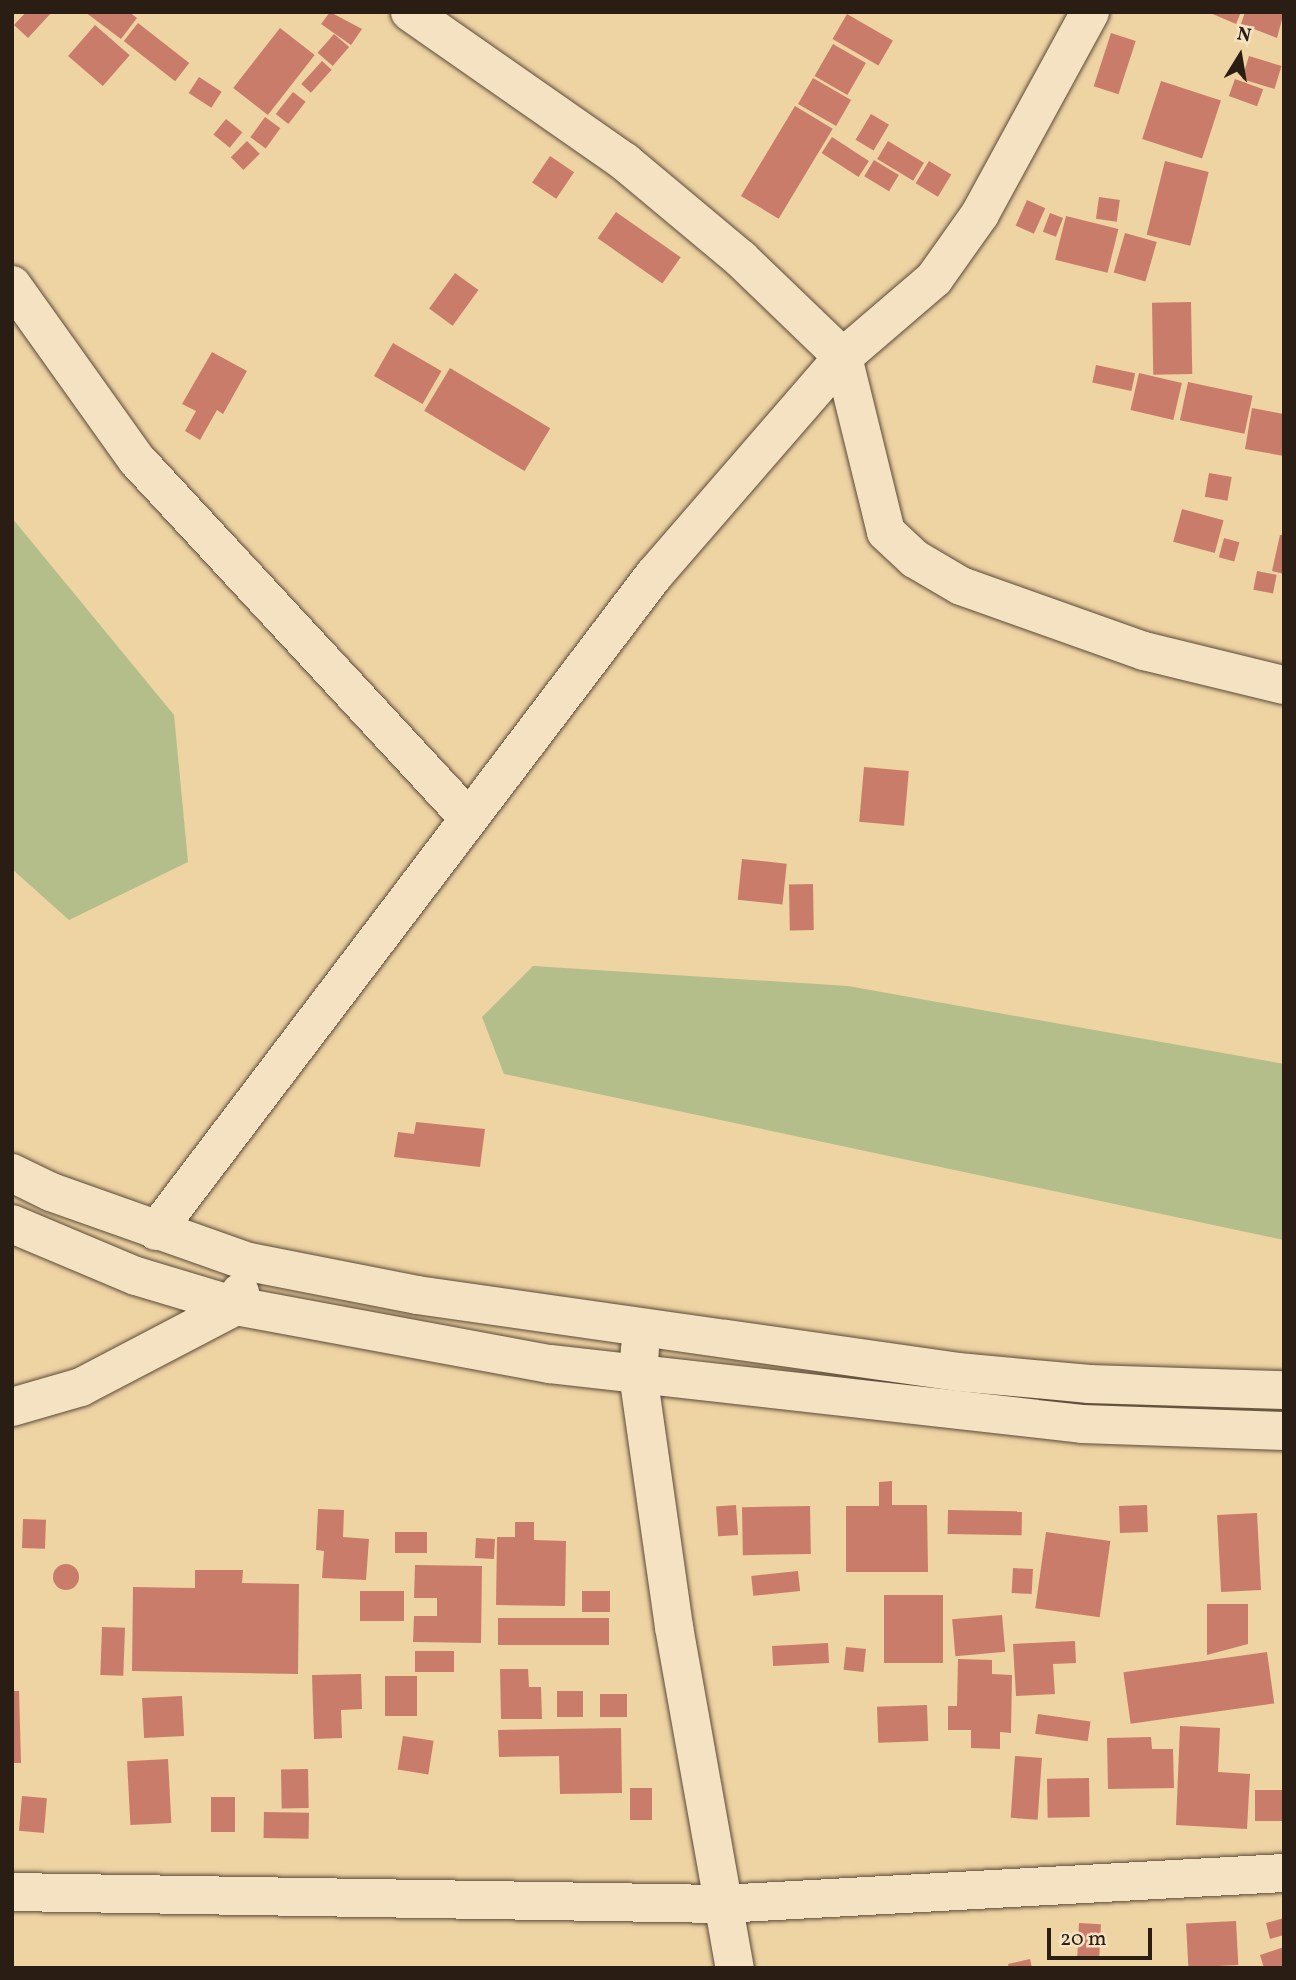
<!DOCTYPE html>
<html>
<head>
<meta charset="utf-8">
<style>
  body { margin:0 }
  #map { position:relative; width:1296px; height:1980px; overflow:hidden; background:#eed3a3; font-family:Vollkorn,serif }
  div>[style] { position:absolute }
  .green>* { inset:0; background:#b3be8a }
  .building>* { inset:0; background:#ca7c6a; transform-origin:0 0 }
  .round { border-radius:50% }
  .roads { filter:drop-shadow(0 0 2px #5b4a38) drop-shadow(0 0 2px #5b4a38) }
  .minor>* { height:38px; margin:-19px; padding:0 19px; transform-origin:19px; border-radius:19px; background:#f4e2c3 }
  span { translate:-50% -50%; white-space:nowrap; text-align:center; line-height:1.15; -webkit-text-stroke:5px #f4e2c3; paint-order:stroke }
  .frame { position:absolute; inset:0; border:14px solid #2a1d14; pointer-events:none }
  .north { position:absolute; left:1205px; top:21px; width:70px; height:70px; -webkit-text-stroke:5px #f4e2c3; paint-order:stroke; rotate:11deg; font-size:19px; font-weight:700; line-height:28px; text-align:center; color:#2a1d14 }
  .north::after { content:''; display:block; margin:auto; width:24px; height:32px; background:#2a1d14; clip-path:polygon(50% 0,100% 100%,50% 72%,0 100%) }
  .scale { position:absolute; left:1047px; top:1928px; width:105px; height:32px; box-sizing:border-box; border:4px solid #2a1d14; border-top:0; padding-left:9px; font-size:21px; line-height:24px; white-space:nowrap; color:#2a1d14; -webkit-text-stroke:5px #f4e2c3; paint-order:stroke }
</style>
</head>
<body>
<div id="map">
  <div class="green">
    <i style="clip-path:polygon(12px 518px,174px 715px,188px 862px,69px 920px,12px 869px)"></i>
    <i style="clip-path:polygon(533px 966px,848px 986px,1284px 1064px,1284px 1240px,504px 1074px,482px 1017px)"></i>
  </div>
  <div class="building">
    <i style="clip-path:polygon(26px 12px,52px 12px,28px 38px,14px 25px)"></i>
    <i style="clip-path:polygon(85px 12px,129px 12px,137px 18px,121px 39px)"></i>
    <i style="clip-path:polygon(330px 12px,362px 29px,351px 45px,321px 24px)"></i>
    <i style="clip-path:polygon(1208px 12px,1241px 12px,1236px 24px)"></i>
    <i style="clip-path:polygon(1245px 12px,1284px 12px,1277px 38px,1241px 24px)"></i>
    <i style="left:847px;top:14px;width:53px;height:29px;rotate:30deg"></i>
    <i style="left:138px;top:23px;width:65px;height:23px;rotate:38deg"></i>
    <i style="left:95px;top:25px;width:46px;height:41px;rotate:41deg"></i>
    <i style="left:280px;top:28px;width:44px;height:76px;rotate:38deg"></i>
    <i style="left:1111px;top:33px;width:26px;height:56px;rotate:18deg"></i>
    <i style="left:334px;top:34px;width:20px;height:25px;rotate:41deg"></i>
    <i style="left:833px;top:44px;width:38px;height:37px;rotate:30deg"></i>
    <i style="left:1249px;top:56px;width:34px;height:24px;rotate:17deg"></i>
    <i style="left:322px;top:61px;width:13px;height:31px;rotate:42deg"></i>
    <i style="left:199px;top:77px;width:27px;height:19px;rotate:33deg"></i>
    <i style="left:813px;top:78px;width:44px;height:30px;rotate:30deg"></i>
    <i style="left:1235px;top:79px;width:30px;height:18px;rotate:20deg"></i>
    <i style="left:1161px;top:81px;width:63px;height:61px;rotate:18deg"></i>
    <i style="left:293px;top:92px;width:16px;height:28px;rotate:38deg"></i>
    <i style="left:795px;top:106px;width:44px;height:105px;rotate:31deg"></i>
    <i style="left:871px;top:114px;width:21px;height:30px;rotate:31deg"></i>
    <i style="left:265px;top:117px;width:19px;height:25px;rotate:36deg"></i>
    <i style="left:226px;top:119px;width:21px;height:20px;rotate:39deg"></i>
    <i style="left:832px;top:137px;width:44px;height:19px;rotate:33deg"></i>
    <i style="left:247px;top:141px;width:18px;height:23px;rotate:45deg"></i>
    <i style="left:888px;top:141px;width:42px;height:21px;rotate:31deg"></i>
    <i style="left:550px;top:156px;width:29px;height:32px;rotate:34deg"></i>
    <i style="left:874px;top:160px;width:29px;height:19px;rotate:31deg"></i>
    <i style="left:929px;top:161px;width:26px;height:26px;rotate:31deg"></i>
    <i style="left:1165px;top:161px;width:45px;height:76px;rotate:14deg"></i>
    <i style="left:1099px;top:197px;width:21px;height:22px;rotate:8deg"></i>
    <i style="left:1027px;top:200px;width:20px;height:28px;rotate:24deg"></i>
    <i style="left:616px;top:212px;width:79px;height:32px;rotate:35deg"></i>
    <i style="left:1050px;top:213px;width:14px;height:20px;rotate:21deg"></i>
    <i style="left:1066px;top:216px;width:54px;height:45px;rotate:14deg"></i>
    <i style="left:1125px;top:233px;width:33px;height:41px;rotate:16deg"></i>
    <i style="left:455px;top:273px;width:29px;height:44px;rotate:36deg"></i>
    <i style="left:1191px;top:302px;width:72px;height:39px;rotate:89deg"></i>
    <i style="left:393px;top:343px;width:56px;height:38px;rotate:30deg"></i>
    <i style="clip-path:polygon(212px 352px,247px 371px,223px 414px,217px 410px,200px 440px,185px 431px,196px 411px,182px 404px)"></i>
    <i style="left:1096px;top:365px;width:40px;height:18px;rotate:12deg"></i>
    <i style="left:450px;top:368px;width:117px;height:50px;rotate:31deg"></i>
    <i style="left:1139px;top:373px;width:44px;height:38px;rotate:13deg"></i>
    <i style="left:1188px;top:382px;width:66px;height:39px;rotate:12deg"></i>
    <i style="clip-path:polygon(1252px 408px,1284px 414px,1284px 456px,1245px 449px)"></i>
    <i style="left:1209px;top:473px;width:23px;height:24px;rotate:10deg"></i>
    <i style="left:1182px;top:509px;width:43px;height:34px;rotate:15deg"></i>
    <i style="clip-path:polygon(1280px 535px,1284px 535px,1284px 574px,1272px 571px)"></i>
    <i style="left:1224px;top:538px;width:16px;height:20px;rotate:15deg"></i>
    <i style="left:1257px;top:571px;width:20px;height:19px;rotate:11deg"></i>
    <i style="left:864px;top:767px;width:45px;height:55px;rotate:5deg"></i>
    <i style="left:742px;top:859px;width:45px;height:41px;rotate:6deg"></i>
    <i style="left:813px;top:884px;width:46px;height:24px;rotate:89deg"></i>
    <i style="clip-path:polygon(416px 1122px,485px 1129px,480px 1167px,394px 1157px,398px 1132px,414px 1134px)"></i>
    <i style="clip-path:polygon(892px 1481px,892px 1505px,927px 1505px,928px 1572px,846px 1572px,846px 1506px,879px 1506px,879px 1482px)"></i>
    <i style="left:736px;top:1505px;width:30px;height:20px;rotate:86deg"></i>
    <i style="left:1147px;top:1505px;width:27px;height:28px;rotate:88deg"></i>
    <i style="left:810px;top:1506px;width:48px;height:68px;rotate:89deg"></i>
    <i style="clip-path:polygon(318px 1509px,344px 1510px,343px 1537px,369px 1539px,366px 1580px,322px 1578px,324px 1551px,316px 1550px)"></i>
    <i style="left:948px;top:1510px;width:74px;height:24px;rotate:1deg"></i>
    <i style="left:1257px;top:1513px;width:77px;height:40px;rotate:87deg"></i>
    <i style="left:23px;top:1519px;width:23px;height:29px;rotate:2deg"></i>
    <i style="clip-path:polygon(515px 1522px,534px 1522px,534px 1540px,566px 1541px,565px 1606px,496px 1605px,497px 1537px,515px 1537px)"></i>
    <i style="left:395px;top:1532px;width:32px;height:21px"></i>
    <i style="left:1046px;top:1532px;width:65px;height:77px;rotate:8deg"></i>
    <i style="left:476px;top:1538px;width:19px;height:20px;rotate:3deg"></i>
    <i class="round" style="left:53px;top:1564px;width:26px;height:26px"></i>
    <i style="clip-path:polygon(415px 1565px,482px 1566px,481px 1643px,413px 1642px,414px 1616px,437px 1616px,437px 1598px,414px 1598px)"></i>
    <i style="left:1013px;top:1568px;width:20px;height:25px;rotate:3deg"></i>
    <i style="clip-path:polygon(195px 1570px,243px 1570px,242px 1583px,299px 1584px,298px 1674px,132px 1671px,133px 1587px,195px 1588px)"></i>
    <i style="left:798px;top:1571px;width:20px;height:47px;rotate:84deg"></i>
    <i style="left:404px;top:1591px;width:30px;height:44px;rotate:90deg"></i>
    <i style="left:582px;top:1591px;width:28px;height:21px"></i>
    <i style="left:884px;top:1595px;width:59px;height:68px"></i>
    <i style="clip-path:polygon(1207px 1604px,1248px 1604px,1248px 1644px,1207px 1655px)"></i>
    <i style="left:1002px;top:1615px;width:37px;height:50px;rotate:85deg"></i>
    <i style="left:498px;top:1618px;width:111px;height:27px"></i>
    <i style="left:102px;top:1627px;width:23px;height:48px;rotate:2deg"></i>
    <i style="clip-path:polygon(1075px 1641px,1076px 1663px,1053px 1664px,1055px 1694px,1016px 1696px,1013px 1644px)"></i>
    <i style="left:828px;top:1643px;width:20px;height:56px;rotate:87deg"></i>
    <i style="left:846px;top:1647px;width:20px;height:23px;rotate:6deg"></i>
    <i style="left:454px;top:1651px;width:21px;height:39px;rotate:90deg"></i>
    <i style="left:1267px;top:1652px;width:52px;height:145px;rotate:82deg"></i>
    <i style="clip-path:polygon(958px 1659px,992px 1660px,992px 1674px,1012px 1675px,1011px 1733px,1000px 1732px,1000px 1749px,971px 1748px,971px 1730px,948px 1730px,948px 1706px,957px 1706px)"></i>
    <i style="clip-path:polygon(500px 1669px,528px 1669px,529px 1687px,541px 1687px,542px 1719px,501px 1719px)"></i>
    <i style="clip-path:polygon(361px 1674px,362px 1709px,341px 1710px,342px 1738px,314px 1739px,312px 1675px)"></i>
    <i style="left:385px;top:1676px;width:32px;height:40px"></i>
    <i style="clip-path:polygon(12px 1691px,19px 1691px,21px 1763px,12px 1763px)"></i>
    <i style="left:557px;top:1691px;width:26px;height:26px"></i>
    <i style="left:627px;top:1694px;width:23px;height:27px;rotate:90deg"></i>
    <i style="left:182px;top:1696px;width:40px;height:40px;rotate:87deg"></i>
    <i style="left:927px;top:1705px;width:36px;height:50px;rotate:88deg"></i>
    <i style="left:1038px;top:1714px;width:53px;height:20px;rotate:8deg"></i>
    <i style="clip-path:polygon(1180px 1726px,1220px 1728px,1218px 1772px,1250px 1774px,1247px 1829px,1176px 1825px)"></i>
    <i style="clip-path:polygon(621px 1728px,622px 1793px,560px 1794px,559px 1756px,499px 1757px,498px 1730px)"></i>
    <i style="left:403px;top:1736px;width:31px;height:34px;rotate:9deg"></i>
    <i style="clip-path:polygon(1151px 1737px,1152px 1749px,1173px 1749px,1174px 1788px,1108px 1789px,1107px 1738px)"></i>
    <i style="left:1015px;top:1756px;width:27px;height:62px;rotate:4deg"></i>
    <i style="left:168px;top:1759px;width:64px;height:41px;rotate:87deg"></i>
    <i style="left:308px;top:1769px;width:39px;height:27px;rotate:89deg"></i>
    <i style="left:1089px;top:1778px;width:39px;height:42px;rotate:89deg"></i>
    <i style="left:630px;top:1788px;width:22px;height:32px"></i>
    <i style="left:1255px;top:1790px;width:29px;height:31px"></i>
    <i style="left:22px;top:1796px;width:25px;height:35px;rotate:5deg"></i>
    <i style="left:211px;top:1797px;width:24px;height:35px"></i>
    <i style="left:264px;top:1812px;width:45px;height:26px;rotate:1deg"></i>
    <i style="clip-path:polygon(1284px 1918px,1284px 1935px,1270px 1939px,1266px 1923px)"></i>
    <i style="left:1236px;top:1921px;width:44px;height:50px;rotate:87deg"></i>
    <i style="left:1079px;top:1923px;width:22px;height:34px;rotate:3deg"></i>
    <i style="clip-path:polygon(1284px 1947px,1284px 1968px,1264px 1968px,1260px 1955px)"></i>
    <i style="clip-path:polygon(1030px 1959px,1032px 1968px,1009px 1968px,1008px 1964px)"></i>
  </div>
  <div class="roads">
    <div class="minor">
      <i style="left:410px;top:12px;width:262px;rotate:34.9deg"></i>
      <i style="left:625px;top:162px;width:151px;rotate:39.9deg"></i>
      <i style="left:741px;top:259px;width:141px;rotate:43.9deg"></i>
      <i style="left:843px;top:357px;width:180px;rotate:76.2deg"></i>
      <i style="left:886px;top:532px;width:40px;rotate:43deg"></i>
      <i style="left:915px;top:559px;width:53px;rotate:30.4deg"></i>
      <i style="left:961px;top:586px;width:194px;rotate:19.6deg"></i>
      <i style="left:1144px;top:651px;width:144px;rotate:13.7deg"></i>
      <i style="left:12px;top:285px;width:215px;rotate:54.5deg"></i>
      <i style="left:137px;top:460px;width:488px;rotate:47.2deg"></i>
      <i style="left:12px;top:1173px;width:43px;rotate:26deg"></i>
      <i style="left:51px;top:1192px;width:210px;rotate:19.5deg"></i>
      <i style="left:249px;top:1262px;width:171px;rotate:11.1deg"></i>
      <i style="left:417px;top:1295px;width:546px;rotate:8.1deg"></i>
      <i style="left:958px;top:1372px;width:132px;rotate:5.2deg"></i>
      <i style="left:1089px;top:1384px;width:195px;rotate:1.8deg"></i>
      <i style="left:12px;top:1224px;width:134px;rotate:22.8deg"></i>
      <i style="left:136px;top:1276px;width:104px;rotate:16.7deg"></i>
      <i style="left:236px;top:1306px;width:319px;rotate:10.5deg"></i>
      <i style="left:550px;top:1364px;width:535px;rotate:6.43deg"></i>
      <i style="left:1082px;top:1424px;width:202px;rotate:2deg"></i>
      <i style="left:156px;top:1231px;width:824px;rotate:-52.8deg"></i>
      <i style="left:654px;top:575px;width:289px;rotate:-49.1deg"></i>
      <i style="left:843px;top:357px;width:120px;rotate:-40.6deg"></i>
      <i style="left:934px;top:279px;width:80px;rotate:-54.7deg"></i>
      <i style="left:980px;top:214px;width:230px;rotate:-61.4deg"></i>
      <i style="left:640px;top:1348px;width:26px;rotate:94deg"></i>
      <i style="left:638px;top:1374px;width:256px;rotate:81.9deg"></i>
      <i style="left:674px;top:1627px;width:346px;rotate:79.9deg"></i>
      <i style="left:12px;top:1407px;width:72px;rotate:-16.2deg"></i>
      <i style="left:81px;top:1387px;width:175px;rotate:-27.6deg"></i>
      <i style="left:236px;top:1306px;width:14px;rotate:-73deg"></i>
      <i style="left:12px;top:1892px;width:710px;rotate:0.97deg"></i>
      <i style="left:722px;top:1904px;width:563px;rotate:-3.16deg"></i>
    </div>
  </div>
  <div class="frame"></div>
  <div class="north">N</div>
  <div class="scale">20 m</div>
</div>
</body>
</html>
